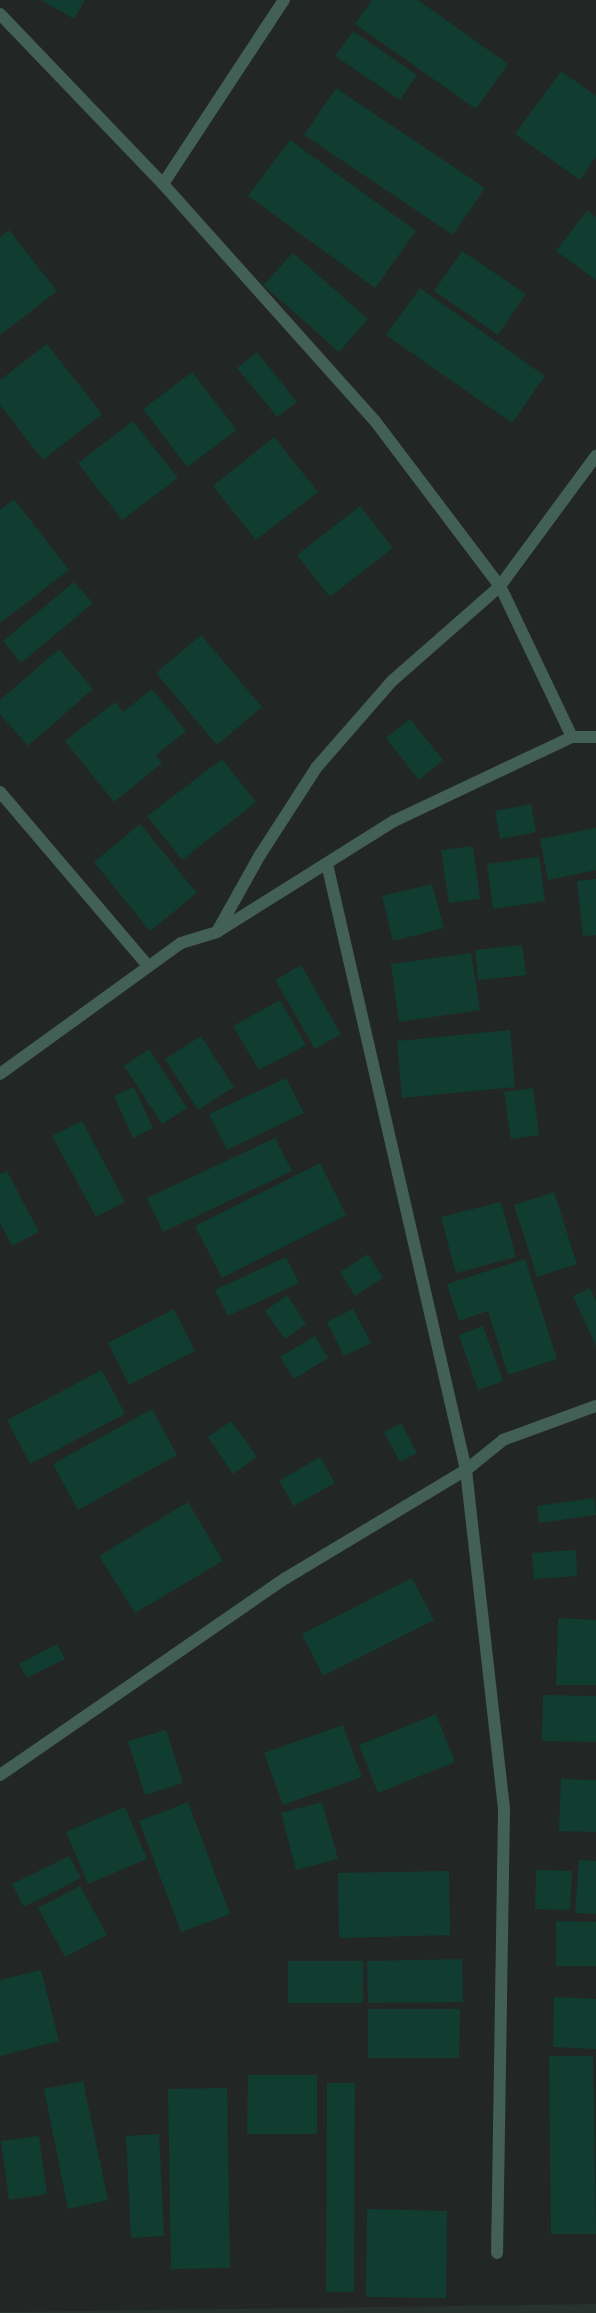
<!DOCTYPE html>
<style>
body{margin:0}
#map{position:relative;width:596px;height:2313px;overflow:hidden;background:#222624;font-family:Cabin,sans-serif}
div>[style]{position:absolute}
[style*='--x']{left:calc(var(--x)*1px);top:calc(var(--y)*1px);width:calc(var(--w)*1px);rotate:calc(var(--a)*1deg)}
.built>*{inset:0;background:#27312d}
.building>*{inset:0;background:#113d30}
.minor>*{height:12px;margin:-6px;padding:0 6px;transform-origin:6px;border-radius:6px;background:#426055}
span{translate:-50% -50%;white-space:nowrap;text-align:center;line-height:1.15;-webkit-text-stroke:4px #191c1b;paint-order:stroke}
</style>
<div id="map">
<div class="built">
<i style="clip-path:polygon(596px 2304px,596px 2313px,0 2313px,0 2312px)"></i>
</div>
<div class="building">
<i style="clip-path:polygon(41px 0,85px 0,74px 19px)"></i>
<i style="clip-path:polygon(372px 0,418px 0,508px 64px,476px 109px,355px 24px)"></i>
<i style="clip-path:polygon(353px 31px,417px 75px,400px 100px,335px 56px)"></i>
<i style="clip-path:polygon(561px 71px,596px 96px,596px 157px,580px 180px,515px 134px)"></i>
<i style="clip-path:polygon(336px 88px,485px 188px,453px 235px,304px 135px)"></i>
<i style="clip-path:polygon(290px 140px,416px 231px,375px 288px,248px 196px)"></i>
<i style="clip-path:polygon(587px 210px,596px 217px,596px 280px,556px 251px)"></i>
<i style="clip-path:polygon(9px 230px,57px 291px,0 335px,0 237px)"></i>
<i style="clip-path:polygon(462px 251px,526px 294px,498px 335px,434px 291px)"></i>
<i style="clip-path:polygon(293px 253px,368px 319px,339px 352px,263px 285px)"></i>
<i style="clip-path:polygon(420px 288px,545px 376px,512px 423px,386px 335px)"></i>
<i style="clip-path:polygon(47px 344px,102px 414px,43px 460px,0 405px,0 380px)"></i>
<i style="clip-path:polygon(257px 352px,297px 402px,277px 417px,237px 368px)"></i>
<i style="clip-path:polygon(192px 372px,237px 430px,187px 467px,143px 409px)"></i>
<i style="clip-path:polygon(133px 421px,178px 478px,122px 520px,78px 463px)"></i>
<i style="clip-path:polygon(274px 437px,318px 492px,256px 540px,213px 486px)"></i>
<i style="clip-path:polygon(14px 499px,69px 570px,0 623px,0 510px)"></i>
<i style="clip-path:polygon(360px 506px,393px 548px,330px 597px,297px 555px)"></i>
<i style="clip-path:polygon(74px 582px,93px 603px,21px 663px,3px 641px)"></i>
<i style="clip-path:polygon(201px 635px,262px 707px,217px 745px,156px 673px)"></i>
<i style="clip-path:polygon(59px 649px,93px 689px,28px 746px,0 714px,0 700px)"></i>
<i style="clip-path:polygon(152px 689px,186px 731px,156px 755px,162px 763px,114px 802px,65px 741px,115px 702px,123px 712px)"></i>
<i style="clip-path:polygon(410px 719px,443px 760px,419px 780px,386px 738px)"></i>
<i style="clip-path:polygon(222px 759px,256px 802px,182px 860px,147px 816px)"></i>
<i style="clip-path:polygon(531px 804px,536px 832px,500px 839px,495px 811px)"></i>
<i style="clip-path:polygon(140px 824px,197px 893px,150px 931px,94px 862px)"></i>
<i style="clip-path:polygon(596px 828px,596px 870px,548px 880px,540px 839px)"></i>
<i style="clip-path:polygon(473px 846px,480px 899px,449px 903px,441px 850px)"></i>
<i style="clip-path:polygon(539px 857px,545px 901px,493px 909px,487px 864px)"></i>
<i style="clip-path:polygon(596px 879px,596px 935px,583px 936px,577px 881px)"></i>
<i style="clip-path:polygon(432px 884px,444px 928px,393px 941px,382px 896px)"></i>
<i style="clip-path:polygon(522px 945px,526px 975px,478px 980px,475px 950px)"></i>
<i style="clip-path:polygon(471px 953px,480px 1010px,399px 1022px,391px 964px)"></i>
<i style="clip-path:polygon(301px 965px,341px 1034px,315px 1049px,275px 980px)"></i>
<i style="clip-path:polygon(280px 1000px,306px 1045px,259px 1070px,233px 1026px)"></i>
<i style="clip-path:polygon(510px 1030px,515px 1087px,402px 1098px,397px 1041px)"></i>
<i style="clip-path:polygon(201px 1036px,234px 1087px,198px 1110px,165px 1059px)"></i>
<i style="clip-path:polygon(149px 1049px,187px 1108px,162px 1124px,124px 1066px)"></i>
<i style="clip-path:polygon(286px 1078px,304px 1113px,227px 1150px,209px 1114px)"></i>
<i style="clip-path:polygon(134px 1087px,153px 1128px,133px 1138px,114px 1096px)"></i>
<i style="clip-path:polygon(533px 1088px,539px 1135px,511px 1139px,504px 1092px)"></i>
<i style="clip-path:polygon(82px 1121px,125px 1202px,96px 1217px,52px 1136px)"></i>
<i style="clip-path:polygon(275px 1138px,292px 1171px,163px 1232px,147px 1198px)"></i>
<i style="clip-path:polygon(320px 1163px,346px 1215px,222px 1278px,195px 1226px)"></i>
<i style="clip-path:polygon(7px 1171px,39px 1232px,12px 1246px,0 1223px,0 1174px)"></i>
<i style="clip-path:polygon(554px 1192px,577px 1264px,537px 1277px,514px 1205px)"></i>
<i style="clip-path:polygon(501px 1202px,516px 1257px,456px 1273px,441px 1217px)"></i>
<i style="clip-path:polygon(368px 1254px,383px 1278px,355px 1296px,340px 1272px)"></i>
<i style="clip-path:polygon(286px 1257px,299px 1283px,228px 1316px,215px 1290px)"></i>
<i style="clip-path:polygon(525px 1259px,557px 1359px,508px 1375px,488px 1311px,459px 1321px,447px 1284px)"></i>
<i style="clip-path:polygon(590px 1288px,596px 1301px,596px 1346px,573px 1296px)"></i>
<i style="clip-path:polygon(287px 1295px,306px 1324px,285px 1339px,265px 1311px)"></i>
<i style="clip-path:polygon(174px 1309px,195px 1351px,129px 1385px,108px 1343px)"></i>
<i style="clip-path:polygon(353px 1309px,371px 1343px,344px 1356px,327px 1322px)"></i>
<i style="clip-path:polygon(483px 1326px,503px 1381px,478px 1390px,459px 1335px)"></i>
<i style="clip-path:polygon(315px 1336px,328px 1358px,294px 1379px,280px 1357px)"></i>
<i style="clip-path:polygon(102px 1370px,125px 1414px,30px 1464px,7px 1420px)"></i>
<i style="clip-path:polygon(152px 1409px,177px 1455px,78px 1510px,53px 1464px)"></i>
<i style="clip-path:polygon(231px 1421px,257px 1457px,233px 1474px,208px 1437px)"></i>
<i style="clip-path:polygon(401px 1423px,417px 1453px,400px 1462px,384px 1432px)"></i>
<i style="clip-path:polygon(320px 1457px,335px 1483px,294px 1506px,279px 1481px)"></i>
<i style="clip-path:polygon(594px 1498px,596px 1515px,539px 1523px,537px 1506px)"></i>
<i style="clip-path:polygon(188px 1502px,223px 1561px,135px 1613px,99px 1556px)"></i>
<i style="clip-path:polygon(576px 1550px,577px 1576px,534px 1579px,532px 1553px)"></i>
<i style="clip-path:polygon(412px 1578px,434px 1620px,323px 1676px,302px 1634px)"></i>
<i style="clip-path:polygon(558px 1618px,596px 1620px,596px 1685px,556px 1685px)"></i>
<i style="clip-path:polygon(57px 1644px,65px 1659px,27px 1678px,19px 1664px)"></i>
<i style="clip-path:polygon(543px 1695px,596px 1696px,596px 1742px,542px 1741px)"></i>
<i style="clip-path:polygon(436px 1714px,455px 1762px,378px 1793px,359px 1745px)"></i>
<i style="clip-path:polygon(343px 1725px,362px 1777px,283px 1805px,264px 1753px)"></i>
<i style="clip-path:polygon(166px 1730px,183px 1783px,145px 1795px,128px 1741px)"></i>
<i style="clip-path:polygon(561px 1779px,596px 1780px,596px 1832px,559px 1831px)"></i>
<i style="clip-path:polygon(188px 1802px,230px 1914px,181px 1932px,139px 1821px)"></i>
<i style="clip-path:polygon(322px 1802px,338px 1859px,296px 1870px,281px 1813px)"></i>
<i style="clip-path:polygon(125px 1807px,147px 1859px,88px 1884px,66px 1832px)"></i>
<i style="clip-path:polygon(69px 1856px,81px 1878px,24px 1907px,12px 1884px)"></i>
<i style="clip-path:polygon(579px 1860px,596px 1861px,596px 1914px,575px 1913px)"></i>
<i style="clip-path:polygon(536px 1870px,572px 1871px,570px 1910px,535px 1909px)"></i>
<i style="clip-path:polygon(449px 1871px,450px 1935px,339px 1938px,338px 1873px)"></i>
<i style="clip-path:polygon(80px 1886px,107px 1935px,65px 1957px,38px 1908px)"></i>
<i style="clip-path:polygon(556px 1921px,596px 1922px,596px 1966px,556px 1966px)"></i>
<i style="clip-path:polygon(462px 1959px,463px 2002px,368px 2003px,367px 1961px)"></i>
<i style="clip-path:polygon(288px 1961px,363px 1961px,363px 2003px,288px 2003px)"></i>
<i style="clip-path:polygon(41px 1970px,59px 2041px,0 2056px,0 1980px)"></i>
<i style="clip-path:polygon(554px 1997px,596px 1999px,596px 2049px,553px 2047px)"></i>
<i style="clip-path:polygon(368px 2009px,460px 2009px,459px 2058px,368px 2058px)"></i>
<i style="clip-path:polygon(549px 2056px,593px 2056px,596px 2234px,551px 2234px)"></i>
<i style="clip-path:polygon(248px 2075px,317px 2075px,317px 2134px,247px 2134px)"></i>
<i style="clip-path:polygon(83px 2081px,108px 2200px,68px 2209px,44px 2089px)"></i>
<i style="clip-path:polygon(327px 2083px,355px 2083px,354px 2292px,326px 2292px)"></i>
<i style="clip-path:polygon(227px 2088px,230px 2268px,171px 2269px,168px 2089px)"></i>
<i style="clip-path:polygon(159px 2134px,164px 2236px,131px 2238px,126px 2136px)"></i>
<i style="clip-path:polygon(39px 2136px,47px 2194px,9px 2200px,1px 2141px)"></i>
<i style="clip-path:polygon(367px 2209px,447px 2211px,446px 2298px,366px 2297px)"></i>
</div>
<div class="minor">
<i style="--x:0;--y:14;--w:236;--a:46.2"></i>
<i style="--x:163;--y:184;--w:318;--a:48.2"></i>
<i style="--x:375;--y:421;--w:207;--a:52.9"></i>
<i style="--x:500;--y:586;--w:167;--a:64.5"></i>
<i style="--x:163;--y:184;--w:220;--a:-56.7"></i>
<i style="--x:0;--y:792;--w:227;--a:49.6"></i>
<i style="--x:327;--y:864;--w:622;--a:77.08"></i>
<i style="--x:466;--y:1470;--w:342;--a:83.6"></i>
<i style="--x:504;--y:1810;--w:443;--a:90.9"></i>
<i style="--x:218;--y:930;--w:86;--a:-60.8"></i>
<i style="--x:260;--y:855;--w:103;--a:-57.2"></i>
<i style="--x:316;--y:768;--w:116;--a:-48.9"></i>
<i style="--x:392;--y:681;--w:144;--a:-41.3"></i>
<i style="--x:500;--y:586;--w:162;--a:-53.6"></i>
<i style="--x:0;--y:1074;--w:223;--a:-35.9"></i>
<i style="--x:181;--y:943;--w:38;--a:-17"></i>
<i style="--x:217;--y:932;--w:209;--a:-32.1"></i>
<i style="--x:394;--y:821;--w:197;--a:-25.3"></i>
<i style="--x:572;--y:737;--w:24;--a:0"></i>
<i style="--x:0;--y:1775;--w:347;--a:-34.6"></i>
<i style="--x:286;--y:1578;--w:210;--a:-31"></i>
<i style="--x:466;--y:1470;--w:48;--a:-39"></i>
<i style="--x:503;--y:1440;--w:99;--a:-20.1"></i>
</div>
</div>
